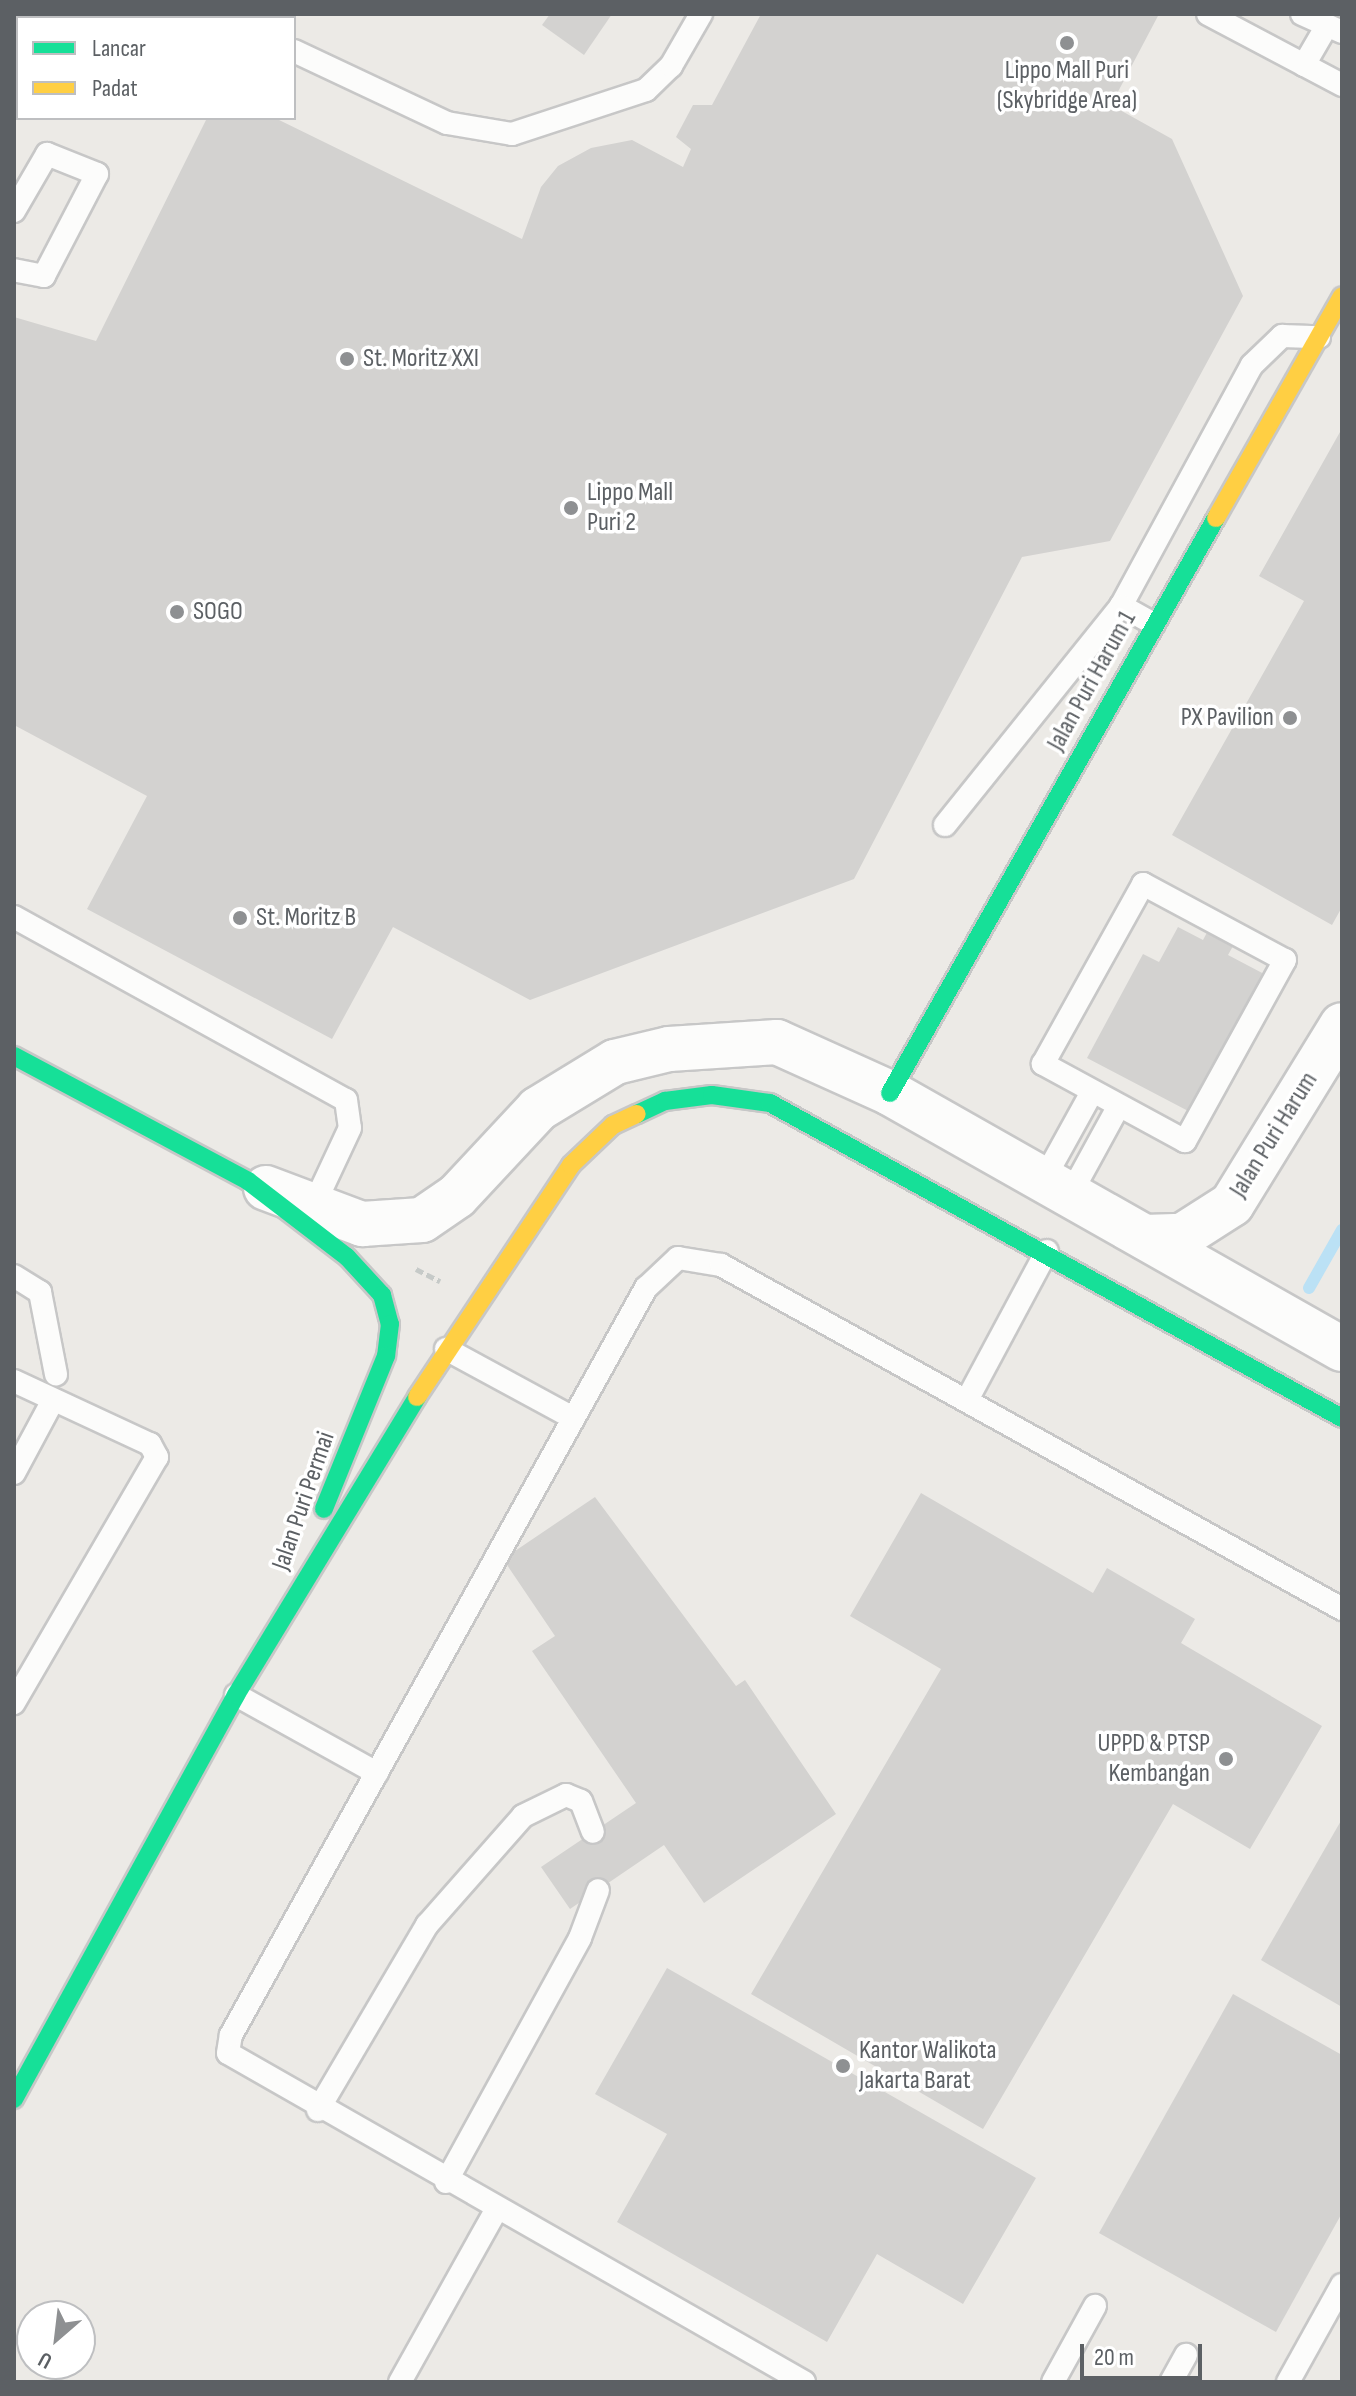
<!DOCTYPE html>
<style>
body{margin:0}
#map{position:relative;width:1356px;height:2396px;overflow:hidden;background:#eceae6;font-family:"Sofia Sans Condensed",sans-serif}
div>[style]{position:absolute}
[style*='--x']{left:calc(var(--x)*1px);top:calc(var(--y)*1px);width:calc(var(--w)*1px);rotate:calc(var(--a)*1deg)}
.stream>*{height:12px;margin:-6px;padding:0 6px;transform-origin:6px;border-radius:6px;background:#bbe1f5}
.building>*{inset:0;background:#d3d2d0}
.path>*{height:5px;margin-top:-2.5px;transform-origin:0;background:repeating-linear-gradient(90deg,#c6cac8 0 8px,transparent 0 12px)}
.roads{filter:drop-shadow(2px 0 #c7c7c7) drop-shadow(-2px 0 #c7c7c7) drop-shadow(0 2px #c7c7c7) drop-shadow(0 -2px #c7c7c7)}
.lane>*{height:22px;margin:-11px;padding:0 11px;transform-origin:11px;border-radius:11px;background:#fcfcfb}
.street>*{height:44px;margin:-22px;padding:0 22px;transform-origin:22px;border-radius:22px;background:#fcfcfb}
.fast>*{height:18px;margin:-9px;padding:0 9px;transform-origin:9px;border-radius:9px;background:#16e098}
.slow>*{height:18px;margin:-9px;padding:0 9px;transform-origin:9px;border-radius:9px;background:#ffcf43}
.dots>*{width:22px;height:22px;translate:-50% -50%;box-sizing:border-box;border:4px solid #fff;border-radius:50%}
span{translate:-50% -50%;white-space:nowrap;text-align:center;line-height:1.15;-webkit-text-stroke:7px #fff;paint-order:stroke}
.poi-label{font-size:26px;color:#5c6064}
.left{translate:0 -50%;text-align:left}
.right{translate:-100% -50%;text-align:right}
.street-label{font-size:26px;color:#5c6064}
.frame{position:absolute;inset:0;border:16px solid #5c6064;pointer-events:none}
.legend{position:absolute;left:16px;top:16px;width:280px;height:104px;box-sizing:border-box;background:#fff;border:2px solid #bebfc1;margin:0;padding:10px 14px;list-style:none;font-size:24px;color:#5c6064}
.legend li{display:flex;align-items:center;gap:16px;height:40px}
.legend b{width:40px;border:2px solid #bebfc1}
.north{position:absolute;left:16px;top:2300px;width:80px;height:80px;box-sizing:border-box;background:#fff;border:2px solid #bebfc1;border-radius:50%;rotate:208deg;font-size:22px;font-weight:700;line-height:32px;text-align:center;color:#5c6064}
.north::after{content:'';display:block;margin:auto;width:28px;height:36px;background:#8e9092;clip-path:polygon(50% 0,100% 100%,50% 72%,0 100%)}
.scale{position:absolute;left:1080px;top:2344px;width:122px;height:36px;box-sizing:border-box;border:4px solid #5c6064;border-top:0;padding-left:10px;font-size:24px;line-height:28px;white-space:nowrap;color:#5c6064;-webkit-text-stroke:6px #fff;paint-order:stroke}
</style>
<div id="map">
<div class="stream">
<i style="--x:1309;--y:1288;--w:67;--a:-60.4"></i>
</div>
<div class="building">
<i style="clip-path:polygon(22px 14px,71px 14px,20px 18px)"></i>
<i style="clip-path:polygon(74px 14px,112px 14px,119px 18px,72px 18px)"></i>
<i style="clip-path:polygon(550px 14px,612px 14px,584px 55px,542px 25px)"></i>
<i style="clip-path:polygon(761px 14px,1159px 14px,1111px 105px,1172px 139px,1243px 296px,1110px 541px,1022px 557px,854px 879px,530px 1000px,393px 927px,332px 1039px,87px 909px,147px 796px,14px 725px,14px 317px,96px 341px,207px 118px,275px 118px,522px 239px,541px 187px,558px 166px,591px 148px,632px 140px,683px 167px,691px 149px,676px 137px,693px 105px,712px 105px)"></i>
<i style="clip-path:polygon(14px 53px,18px 55px,18px 94px,14px 92px)"></i>
<i style="clip-path:polygon(1340px 432px,1342px 907px,1332px 925px,1172px 835px,1304px 601px,1259px 576px)"></i>
<i style="clip-path:polygon(1211px 925px,1237px 939px,1228px 955px,1266px 975px,1192px 1113px,1087px 1058px,1143px 954px,1159px 962px,1178px 927px,1203px 940px)"></i>
<i style="clip-path:polygon(921px 1493px,1093px 1593px,1107px 1568px,1195px 1619px,1181px 1643px,1322px 1726px,1250px 1849px,1173px 1804px,983px 2129px,751px 1994px,941px 1669px,850px 1616px)"></i>
<i style="clip-path:polygon(595px 1497px,736px 1686px,745px 1680px,836px 1814px,704px 1903px,664px 1845px,570px 1909px,541px 1867px,636px 1803px,532px 1651px,555px 1636px,503px 1559px)"></i>
<i style="clip-path:polygon(1342px 1819px,1342px 2007px,1261px 1960px)"></i>
<i style="clip-path:polygon(667px 1968px,1036px 2178px,963px 2304px,877px 2254px,827px 2342px,617px 2222px,667px 2134px,595px 2094px)"></i>
<i style="clip-path:polygon(1233px 1994px,1342px 2055px,1342px 2213px,1276px 2332px,1099px 2233px)"></i>
</div>
<div class="path">
<i style="--x:416;--y:1269;--w:27;--a:27"></i>
</div>
<div class="roads">
<div class="lane">
<i style="--x:1208;--y:14;--w:152;--a:27.9"></i>
<i style="--x:1302;--y:14;--w:44;--a:24.2"></i>
<i style="--x:294;--y:51;--w:169;--a:25.2"></i>
<i style="--x:447;--y:123;--w:66;--a:9.6"></i>
<i style="--x:512;--y:134;--w:141;--a:-18.2"></i>
<i style="--x:646;--y:90;--w:35;--a:-44"></i>
<i style="--x:671;--y:66;--w:60;--a:-60"></i>
<i style="--x:1304;--y:65;--w:44;--a:-59.9"></i>
<i style="--x:14;--y:211;--w:66;--a:-59.9"></i>
<i style="--x:47;--y:154;--w:54;--a:21.8"></i>
<i style="--x:97;--y:174;--w:115;--a:117.5"></i>
<i style="--x:44;--y:276;--w:31;--a:-169"></i>
<i style="--x:1154;--y:624;--w:38;--a:-151"></i>
<i style="--x:1121;--y:606;--w:274;--a:-61.5"></i>
<i style="--x:1252;--y:365;--w:42;--a:-44"></i>
<i style="--x:1282;--y:336;--w:37;--a:2"></i>
<i style="--x:945;--y:825;--w:281;--a:-51.2"></i>
<i style="--x:1143;--y:884;--w:161;--a:28.2"></i>
<i style="--x:1285;--y:960;--w:207;--a:118.9"></i>
<i style="--x:1185;--y:1141;--w:162;--a:-151.5"></i>
<i style="--x:1043;--y:1064;--w:206;--a:-60.9"></i>
<i style="--x:14;--y:917;--w:379;--a:28.9"></i>
<i style="--x:346;--y:1100;--w:28;--a:82"></i>
<i style="--x:350;--y:1128;--w:87;--a:115.1"></i>
<i style="--x:1044;--y:1179;--w:97;--a:-61.1"></i>
<i style="--x:1070;--y:1195;--w:98;--a:-61.3"></i>
<i style="--x:14;--y:1276;--w:31;--a:32"></i>
<i style="--x:40;--y:1292;--w:84;--a:79"></i>
<i style="--x:446;--y:1349;--w:145;--a:28.5"></i>
<i style="--x:14;--y:1381;--w:150;--a:24.9"></i>
<i style="--x:150;--y:1444;--w:15;--a:62"></i>
<i style="--x:157;--y:1457;--w:285;--a:120.2"></i>
<i style="--x:967;--y:1400;--w:169;--a:-61.8"></i>
<i style="--x:14;--y:1473;--w:78;--a:-61.8"></i>
<i style="--x:236;--y:1695;--w:161;--a:29"></i>
<i style="--x:318;--y:2110;--w:215;--a:-59.5"></i>
<i style="--x:427;--y:1925;--w:145;--a:-48.6"></i>
<i style="--x:523;--y:1816;--w:48;--a:-26"></i>
<i style="--x:566;--y:1795;--w:16;--a:22"></i>
<i style="--x:581;--y:1801;--w:33;--a:69"></i>
<i style="--x:446;--y:2182;--w:278;--a:-61.2"></i>
<i style="--x:580;--y:1938;--w:51;--a:-69.4"></i>
<i style="--x:400;--y:2382;--w:197;--a:-60.8"></i>
<i style="--x:804;--y:2382;--w:663;--a:-150.27"></i>
<i style="--x:228;--y:2053;--w:18;--a:-81"></i>
<i style="--x:231;--y:2035;--w:855;--a:-60.95"></i>
<i style="--x:646;--y:1288;--w:44;--a:-43.2"></i>
<i style="--x:678;--y:1258;--w:44;--a:9.2"></i>
<i style="--x:721;--y:1265;--w:710;--a:28.98"></i>
<i style="--x:1053;--y:2382;--w:87;--a:-61.1"></i>
<i style="--x:1171;--y:2382;--w:31;--a:-61"></i>
<i style="--x:1288;--y:2382;--w:111;--a:-60.9"></i>
</div>
<div class="street">
<i style="--x:266;--y:1188;--w:103;--a:20.6"></i>
<i style="--x:362;--y:1224;--w:60;--a:-3.8"></i>
<i style="--x:422;--y:1220;--w:42;--a:-34.4"></i>
<i style="--x:457;--y:1196;--w:119;--a:-47"></i>
<i style="--x:538;--y:1109;--w:90;--a:-31.4"></i>
<i style="--x:615;--y:1062;--w:56;--a:-13.5"></i>
<i style="--x:669;--y:1049;--w:108;--a:-3.7"></i>
<i style="--x:777;--y:1042;--w:124;--a:24.3"></i>
<i style="--x:890;--y:1093;--w:519;--a:29.53"></i>
<i style="--x:1145;--y:1237;--w:37;--a:-2"></i>
<i style="--x:1182;--y:1236;--w:59;--a:-32.6"></i>
<i style="--x:1232;--y:1204;--w:210;--a:-58.4"></i>
</div>
<div class="fast">
<i style="--x:14;--y:1056;--w:265;--a:28.1"></i>
<i style="--x:248;--y:1181;--w:125;--a:37.5"></i>
<i style="--x:347;--y:1257;--w:52;--a:47.4"></i>
<i style="--x:382;--y:1295;--w:30;--a:75"></i>
<i style="--x:390;--y:1324;--w:32;--a:97"></i>
<i style="--x:386;--y:1356;--w:165;--a:112.1"></i>
<i style="--x:890;--y:1093;--w:661;--a:-60.45"></i>
<i style="--x:637;--y:1114;--w:31;--a:-25"></i>
<i style="--x:665;--y:1101;--w:47;--a:-7.3"></i>
<i style="--x:712;--y:1095;--w:59;--a:7.9"></i>
<i style="--x:770;--y:1103;--w:653;--a:28.84"></i>
<i style="--x:14;--y:2099;--w:461;--a:-61.2"></i>
<i style="--x:236;--y:1695;--w:349;--a:-58.7"></i>
</div>
<div class="slow">
<i style="--x:1216;--y:518;--w:255;--a:-60.4"></i>
<i style="--x:417;--y:1397;--w:278;--a:-56.4"></i>
<i style="--x:571;--y:1165;--w:58;--a:-43.6"></i>
<i style="--x:613;--y:1125;--w:26;--a:-25"></i>
</div>
</div>
<div class="dots">
<i style="left:1067px;top:43px;background:#8e9092"></i>
<i style="left:347px;top:359px;background:#8e9092"></i>
<i style="left:571px;top:508px;background:#8e9092"></i>
<i style="left:177px;top:612px;background:#8e9092"></i>
<i style="left:1290px;top:718px;background:#8e9092"></i>
<i style="left:240px;top:918px;background:#8e9092"></i>
<i style="left:1226px;top:1759px;background:#8e9092"></i>
<i style="left:843px;top:2066px;background:#8e9092"></i>
</div>
<div class="poi-label">
<span style="left:1067px;top:86px">Lippo Mall Puri<br>(Skybridge Area)</span>
<span class="left" style="left:363px;top:359px">St. Moritz XXI</span>
<span class="left" style="left:587px;top:508px">Lippo Mall<br>Puri 2</span>
<span class="left" style="left:193px;top:612px">SOGO</span>
<span class="right" style="left:1274px;top:718px">PX Pavilion</span>
<span class="left" style="left:256px;top:918px">St. Moritz B</span>
<span class="right" style="left:1210px;top:1759px">UPPD &amp; PTSP<br>Kembangan</span>
<span class="left" style="left:859px;top:2066px">Kantor Walikota<br>Jakarta Barat</span>
</div>
<div class="street-label">
<span style="left:1092px;top:681px;rotate:-61deg">Jalan Puri Harum 1</span>
<span style="left:1274px;top:1135px;rotate:-58deg">Jalan Puri Harum</span>
<span style="left:304px;top:1501px;rotate:-71deg">Jalan Puri Permai</span>
</div>
<div class="frame"></div>
<ul class="legend">
<li><b style="height:10px;background:#16e098"></b>Lancar</li>
<li><b style="height:10px;background:#ffcf43"></b>Padat</li>
</ul>
<div class="north">U</div>
<div class="scale">20 m</div>
</div>
